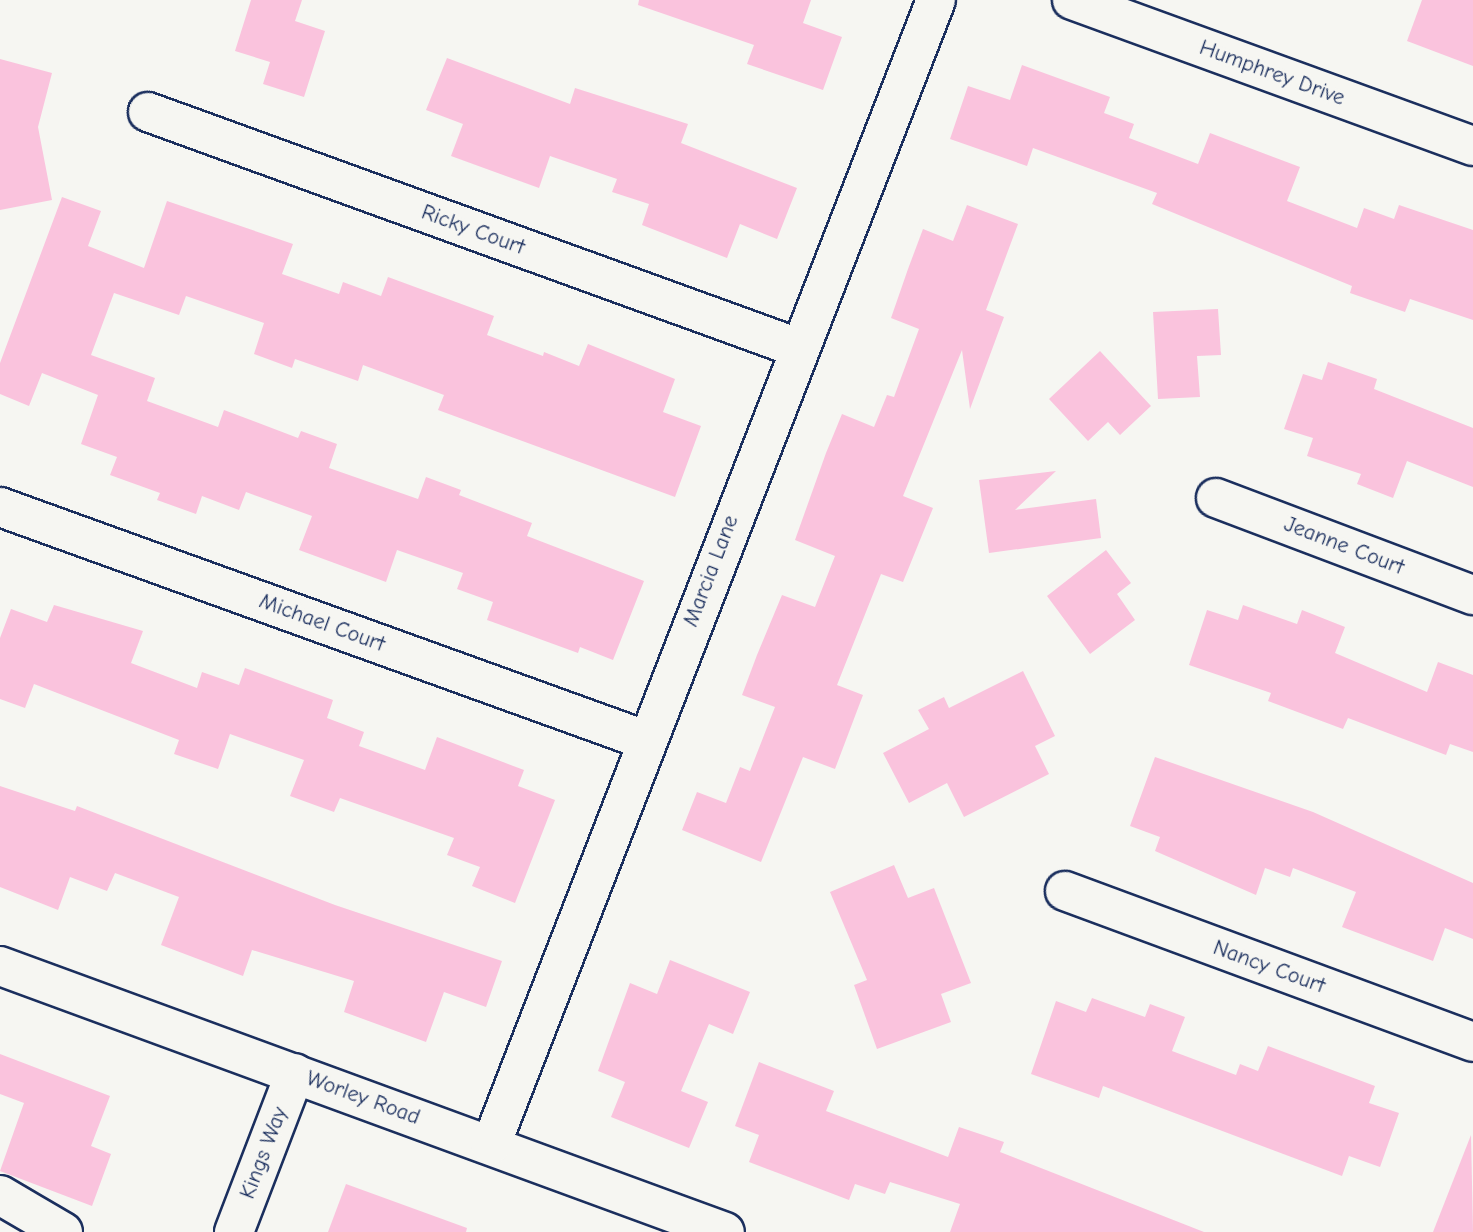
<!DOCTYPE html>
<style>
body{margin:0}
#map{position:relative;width:1473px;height:1232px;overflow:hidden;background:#f6f6f2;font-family:"Comic Neue",sans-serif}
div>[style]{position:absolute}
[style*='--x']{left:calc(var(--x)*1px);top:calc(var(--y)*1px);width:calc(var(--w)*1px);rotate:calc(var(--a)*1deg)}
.building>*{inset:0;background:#fac3dd}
.roads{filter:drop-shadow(2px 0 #1b2f5e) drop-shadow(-2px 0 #1b2f5e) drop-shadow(0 2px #1b2f5e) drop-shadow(0 -2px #1b2f5e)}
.minor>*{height:38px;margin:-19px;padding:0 19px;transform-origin:19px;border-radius:19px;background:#f6f6f2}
span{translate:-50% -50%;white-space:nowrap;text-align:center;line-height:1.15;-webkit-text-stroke:6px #f6f6f2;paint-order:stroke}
.street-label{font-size:22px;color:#1b2f5e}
</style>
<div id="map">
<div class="building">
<i style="clip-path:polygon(251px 0,302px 0,295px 21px,325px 31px,304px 97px,263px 84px,270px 62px,235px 51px)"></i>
<i style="clip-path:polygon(639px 0,811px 0,803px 23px,842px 37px,823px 90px,747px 64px,754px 45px,638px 5px)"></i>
<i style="clip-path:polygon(1422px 0,1473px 0,1473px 66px,1407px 41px)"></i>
<i style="clip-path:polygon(447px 58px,570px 104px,575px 88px,688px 124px,681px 143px,797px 188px,777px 239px,740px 224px,727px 258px,642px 225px,649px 204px,612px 192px,617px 179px,550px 156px,539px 188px,451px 156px,463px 124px,426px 110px)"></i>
<i style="clip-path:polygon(0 59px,52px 73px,38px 127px,52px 200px,0 210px)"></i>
<i style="clip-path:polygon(1022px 65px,1110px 97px,1104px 113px,1134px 124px,1129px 138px,1198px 164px,1210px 133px,1300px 167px,1287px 201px,1357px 228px,1364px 208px,1394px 219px,1399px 205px,1473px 230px,1473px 320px,1410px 299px,1405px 312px,1350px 293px,1352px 286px,1152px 204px,1157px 193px,1033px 148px,1027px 166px,950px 139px,968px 86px,1010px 100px)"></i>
<i style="clip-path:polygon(62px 197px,101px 211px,88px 246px,144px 268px,167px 201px,293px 244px,282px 274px,339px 294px,343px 282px,381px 296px,388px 277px,494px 316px,487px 335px,543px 356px,544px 352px,579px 366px,588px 344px,675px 379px,663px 412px,701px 426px,675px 497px,438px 410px,444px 395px,363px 365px,358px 381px,295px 359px,292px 368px,254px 354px,264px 323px,186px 296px,179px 315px,114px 293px,91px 355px,155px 378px,147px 401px,218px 427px,224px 410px,298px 438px,301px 431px,337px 444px,329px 468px,418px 499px,426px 477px,461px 490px,459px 495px,532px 523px,527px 536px,644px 581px,613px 660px,580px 647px,578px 653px,487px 620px,493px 602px,457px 589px,463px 573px,397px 550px,386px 582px,299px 550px,312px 516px,246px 492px,239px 510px,202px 496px,196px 514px,157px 500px,160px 493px,110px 475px,117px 457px,81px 444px,98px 395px,42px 373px,29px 406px,0 394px,0 363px)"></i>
<i style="clip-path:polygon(967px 205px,1018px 224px,986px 310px,1004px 317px,970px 409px,962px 350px,903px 496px,933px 508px,903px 582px,881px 574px,837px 685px,863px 695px,835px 769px,803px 757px,761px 862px,682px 830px,697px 792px,726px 803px,740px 767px,750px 771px,775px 707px,742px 695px,757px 655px,782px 595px,815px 607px,835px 556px,795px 540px,826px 453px,842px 414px,874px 427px,887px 395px,894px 397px,919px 329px,891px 318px,908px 269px,923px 229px,953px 241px)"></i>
<i style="clip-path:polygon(1218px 309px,1221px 355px,1197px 356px,1200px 397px,1158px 399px,1153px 312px)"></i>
<i style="clip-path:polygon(1100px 351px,1151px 406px,1120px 435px,1108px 422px,1088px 441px,1049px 399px)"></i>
<i style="clip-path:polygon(1328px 362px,1377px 379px,1374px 389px,1473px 428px,1473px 487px,1407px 461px,1393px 498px,1357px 484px,1361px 474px,1307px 456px,1313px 438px,1284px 429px,1303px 374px,1322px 380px)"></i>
<i style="clip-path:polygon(1056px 471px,1015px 510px,1096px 499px,1101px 538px,989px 553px,979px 480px)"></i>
<i style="clip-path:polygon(1106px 550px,1131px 583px,1117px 594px,1135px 620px,1090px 654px,1047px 596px)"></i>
<i style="clip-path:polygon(54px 605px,143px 631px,131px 663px,197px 688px,202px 672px,239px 685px,245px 668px,333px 700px,327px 718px,364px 732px,359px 746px,425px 770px,437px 737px,524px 770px,518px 786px,555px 800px,515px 903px,472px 886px,480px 867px,447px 855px,454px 838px,340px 798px,334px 812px,290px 796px,304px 760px,230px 734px,218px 769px,174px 754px,179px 740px,34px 684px,25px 708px,0 699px,0 638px,11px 609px,47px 622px)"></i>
<i style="clip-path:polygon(1243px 605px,1297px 624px,1302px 610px,1345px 627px,1335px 653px,1427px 692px,1438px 662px,1473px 675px,1473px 752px,1450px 744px,1446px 755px,1348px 718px,1343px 729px,1268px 701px,1271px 693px,1189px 665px,1207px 610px,1238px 620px)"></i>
<i style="clip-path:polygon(1023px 671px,1055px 736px,1035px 746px,1049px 774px,964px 817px,947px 783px,909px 803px,883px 753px,929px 729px,918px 710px,944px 697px,949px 708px)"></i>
<i style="clip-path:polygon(1155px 757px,1313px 812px,1473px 883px,1473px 939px,1445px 928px,1433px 961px,1342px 927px,1356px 892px,1293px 868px,1290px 877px,1265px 868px,1256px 895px,1155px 851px,1160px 837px,1130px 826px)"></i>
<i style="clip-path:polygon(0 786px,75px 811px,77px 806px,335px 905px,502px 961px,486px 1007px,444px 992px,426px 1042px,344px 1012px,354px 981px,252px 950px,243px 976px,161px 945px,179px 897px,115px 873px,107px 891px,70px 877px,58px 910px,0 887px)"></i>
<i style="clip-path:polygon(894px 865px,908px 898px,934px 888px,971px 983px,941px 994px,951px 1022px,877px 1049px,854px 985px,867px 980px,830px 892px)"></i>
<i style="clip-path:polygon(670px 960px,750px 992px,733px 1034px,709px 1024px,681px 1091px,708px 1102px,689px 1148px,611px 1117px,625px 1082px,598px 1071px,630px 983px,657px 994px)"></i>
<i style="clip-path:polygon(1092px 998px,1145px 1017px,1150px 1004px,1185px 1017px,1172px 1051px,1236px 1075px,1240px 1064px,1258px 1071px,1268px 1046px,1375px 1086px,1369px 1103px,1399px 1113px,1380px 1167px,1349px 1156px,1342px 1176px,1103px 1086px,1099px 1098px,1031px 1074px,1056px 1001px,1086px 1012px)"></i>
<i style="clip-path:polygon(0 1054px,110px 1096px,91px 1146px,111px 1154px,92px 1206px,0 1171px,24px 1103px,0 1094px)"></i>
<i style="clip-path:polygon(759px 1062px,834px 1091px,826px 1111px,948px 1157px,959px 1127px,1004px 1142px,1000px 1152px,1204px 1232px,950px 1232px,960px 1204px,890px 1182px,885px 1194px,855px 1184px,849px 1200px,786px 1176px,749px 1162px,759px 1135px,735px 1126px)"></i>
<i style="clip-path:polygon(1471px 1135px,1473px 1232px,1433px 1232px)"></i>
<i style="clip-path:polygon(346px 1184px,467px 1228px,466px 1232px,328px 1232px)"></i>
</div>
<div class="roads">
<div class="minor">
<i style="--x:1072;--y:0;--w:427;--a:20"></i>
<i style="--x:148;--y:112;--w:692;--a:19.95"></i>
<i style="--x:1216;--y:498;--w:275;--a:20.7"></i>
<i style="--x:0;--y:507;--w:686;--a:19.86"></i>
<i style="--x:1065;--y:891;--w:435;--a:20.3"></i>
<i style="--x:0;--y:966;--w:772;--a:20.15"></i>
<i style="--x:491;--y:1145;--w:1228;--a:-68.76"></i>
<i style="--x:0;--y:1195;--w:73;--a:30.4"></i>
<i style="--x:234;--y:1232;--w:170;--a:-69"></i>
</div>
</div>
<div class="street-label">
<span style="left:1272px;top:73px;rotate:20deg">Humphrey Drive</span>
<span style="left:473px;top:230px;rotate:20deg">Ricky Court</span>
<span style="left:1344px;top:546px;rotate:21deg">Jeanne Court</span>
<span style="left:711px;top:571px;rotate:-69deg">Marcia Lane</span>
<span style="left:322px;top:623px;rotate:20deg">Michael Court</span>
<span style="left:1269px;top:967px;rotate:20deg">Nancy Court</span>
<span style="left:363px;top:1098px;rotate:20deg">Worley Road</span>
<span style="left:264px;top:1153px;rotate:-69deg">Kings Way</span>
</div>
</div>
